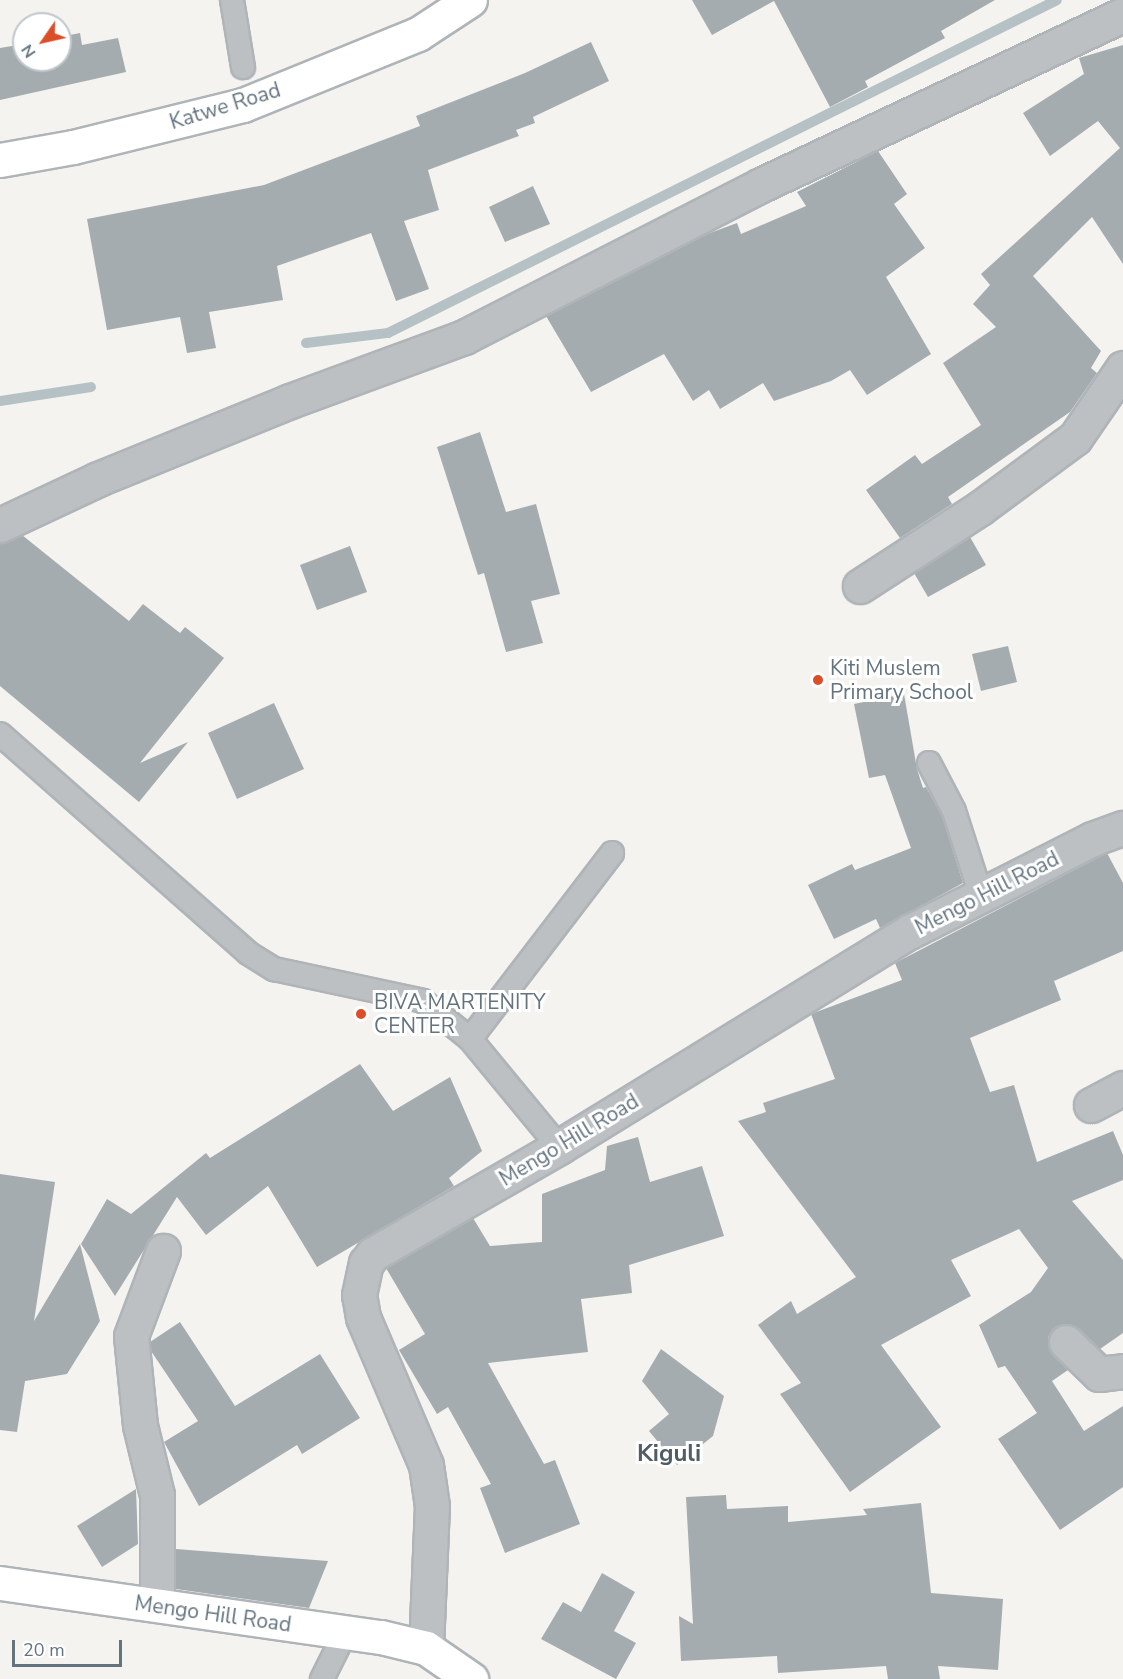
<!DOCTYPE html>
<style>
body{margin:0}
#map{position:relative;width:1123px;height:1679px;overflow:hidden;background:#f4f3ef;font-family:"Nunito Sans",sans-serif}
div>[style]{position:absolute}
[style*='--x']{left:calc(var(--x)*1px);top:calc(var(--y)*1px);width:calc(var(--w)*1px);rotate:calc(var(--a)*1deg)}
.stream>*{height:10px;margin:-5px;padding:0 5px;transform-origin:5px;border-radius:5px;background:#b5c1c5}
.building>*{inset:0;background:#a4acb0}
.roads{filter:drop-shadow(2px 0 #afb4b8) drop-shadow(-2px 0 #afb4b8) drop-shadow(0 2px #afb4b8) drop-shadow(0 -2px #afb4b8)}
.lane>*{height:22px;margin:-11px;padding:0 11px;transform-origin:11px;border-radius:11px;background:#bcc0c3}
.street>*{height:33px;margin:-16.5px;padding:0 16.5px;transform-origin:16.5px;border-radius:16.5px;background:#bcc0c3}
.secondary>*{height:33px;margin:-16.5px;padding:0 16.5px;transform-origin:16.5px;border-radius:16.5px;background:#fff}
.highway>*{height:33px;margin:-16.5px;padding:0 16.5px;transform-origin:16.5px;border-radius:16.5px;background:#fff}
.dots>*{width:16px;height:16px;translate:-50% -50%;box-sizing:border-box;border:3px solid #fff;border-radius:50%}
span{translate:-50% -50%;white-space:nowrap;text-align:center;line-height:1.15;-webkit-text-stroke:6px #fff;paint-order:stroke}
.street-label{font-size:21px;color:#64747f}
.poi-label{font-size:21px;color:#64747f}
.left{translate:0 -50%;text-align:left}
.quarter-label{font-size:24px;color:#515d65;font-weight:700}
.north{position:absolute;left:12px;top:12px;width:60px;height:60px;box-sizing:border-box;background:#fff;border:2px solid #c1c7cc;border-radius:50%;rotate:236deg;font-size:16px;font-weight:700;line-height:24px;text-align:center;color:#64747f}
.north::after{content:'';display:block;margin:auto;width:21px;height:27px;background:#db4e28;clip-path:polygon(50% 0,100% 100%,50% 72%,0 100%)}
.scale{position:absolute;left:12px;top:1640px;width:110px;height:27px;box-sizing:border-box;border:3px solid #64747f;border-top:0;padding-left:8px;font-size:18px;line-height:21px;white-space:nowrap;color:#64747f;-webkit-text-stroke:4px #fff;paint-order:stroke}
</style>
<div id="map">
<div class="stream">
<i style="--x:306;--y:343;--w:83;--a:-7"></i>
<i style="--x:388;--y:333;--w:747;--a:-26.46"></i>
<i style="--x:0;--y:401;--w:92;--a:-8.7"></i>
</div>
<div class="building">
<i style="clip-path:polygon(692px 0,995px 0,941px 31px,945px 38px,865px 81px,868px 87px,830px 107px,774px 1px,712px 35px)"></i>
<i style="clip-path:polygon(80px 33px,82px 45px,118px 38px,126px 72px,0 100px,0 48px,24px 44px,24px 60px,60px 60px,60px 37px)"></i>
<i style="clip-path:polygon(591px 42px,609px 81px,533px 117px,535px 123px,516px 130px,519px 136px,428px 170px,439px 210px,404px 221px,429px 289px,396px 301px,371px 233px,277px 266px,283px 300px,209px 312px,216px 348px,187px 353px,180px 317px,107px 330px,87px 219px,264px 185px,420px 126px,416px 116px,525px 73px)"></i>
<i style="clip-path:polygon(1123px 45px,1123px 264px,1092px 217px,1033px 276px,1101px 351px,1091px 368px,1097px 373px,1070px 412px,948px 497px,952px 504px,900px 538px,866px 490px,915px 455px,922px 464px,981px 425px,943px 363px,996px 327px,973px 304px,990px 285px,981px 274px,1120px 148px,1098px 121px,1050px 156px,1023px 113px,1084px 74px,1079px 58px)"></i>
<i style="clip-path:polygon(878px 151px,907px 194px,894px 204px,925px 248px,886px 277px,931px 354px,867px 395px,850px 370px,831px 381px,774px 401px,763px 383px,720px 409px,709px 390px,693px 401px,664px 354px,591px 392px,546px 316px,702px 236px,737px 223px,741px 234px,806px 206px,797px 192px)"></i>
<i style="clip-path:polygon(533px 186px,550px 224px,505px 242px,489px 207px)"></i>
<i style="clip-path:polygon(480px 432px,506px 512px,536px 504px,560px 594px,531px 601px,543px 643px,506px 652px,484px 573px,478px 575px,437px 447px)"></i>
<i style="clip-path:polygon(22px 535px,129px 621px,143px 604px,180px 633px,185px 627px,224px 658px,140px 763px,188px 742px,139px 802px,0 686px,0 544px)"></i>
<i style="clip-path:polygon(970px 537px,986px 565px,928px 597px,914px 573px)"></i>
<i style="clip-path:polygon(350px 546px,367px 592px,317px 610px,300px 565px)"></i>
<i style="clip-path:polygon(1008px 646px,1017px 682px,981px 691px,972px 654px)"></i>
<i style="clip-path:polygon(904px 694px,917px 769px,923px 788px,926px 787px,942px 816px,963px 883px,880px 928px,876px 919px,834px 939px,808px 885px,852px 864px,855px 870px,911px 848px,885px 775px,869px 778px,854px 704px)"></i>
<i style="clip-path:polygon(274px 703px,304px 769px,237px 799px,208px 733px)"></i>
<i style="clip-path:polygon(1107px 853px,1123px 883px,1123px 951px,1054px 981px,1061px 1000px,970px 1038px,990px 1092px,1014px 1085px,1037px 1162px,1113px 1131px,1123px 1155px,1123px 1180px,1072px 1201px,1123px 1260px,1123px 1333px,1100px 1349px,1070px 1324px,1053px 1329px,1048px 1338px,1053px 1355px,1068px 1370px,1052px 1381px,1084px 1431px,1123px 1406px,1123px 1487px,1060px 1530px,998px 1439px,1037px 1413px,1005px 1366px,998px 1368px,979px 1325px,1031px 1292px,1048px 1268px,1019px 1229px,951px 1260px,971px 1296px,881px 1345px,941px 1427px,850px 1492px,780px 1394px,801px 1383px,758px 1325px,791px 1301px,797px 1314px,856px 1277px,738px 1121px,766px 1112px,763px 1103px,835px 1079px,811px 1014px,902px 980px,895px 963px)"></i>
<i style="clip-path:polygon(360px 1064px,393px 1111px,450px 1077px,482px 1151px,449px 1178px,454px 1186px,317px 1267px,268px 1186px,206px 1235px,177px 1197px,115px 1296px,81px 1244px,107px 1199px,131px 1214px,206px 1153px,210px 1158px)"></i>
<i style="clip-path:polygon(638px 1137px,650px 1182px,702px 1166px,724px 1236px,629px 1265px,632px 1293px,581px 1299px,588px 1352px,488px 1363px,544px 1464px,555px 1460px,580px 1524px,505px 1553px,480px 1488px,491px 1484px,448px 1407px,437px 1414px,399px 1350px,425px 1334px,386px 1268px,473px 1218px,490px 1246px,542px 1242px,542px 1194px,605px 1170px,607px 1146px)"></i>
<i style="clip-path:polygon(0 1174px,55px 1182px,34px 1321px,80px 1244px,100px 1321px,67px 1374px,25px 1381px,17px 1432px,0 1430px)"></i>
<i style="clip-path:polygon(180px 1322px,235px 1406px,320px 1354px,360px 1418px,302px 1454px,297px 1445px,199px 1506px,164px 1442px,198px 1421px,151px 1351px,150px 1342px)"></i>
<i style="clip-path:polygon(661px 1349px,724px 1396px,713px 1436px,677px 1465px,649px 1431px,669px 1414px,642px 1381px)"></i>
<i style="clip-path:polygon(136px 1489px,138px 1544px,102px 1567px,77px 1526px)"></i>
<i style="clip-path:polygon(726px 1495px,727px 1509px,788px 1506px,788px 1522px,867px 1515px,863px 1509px,921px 1503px,931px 1593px,1003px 1599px,998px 1670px,938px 1666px,940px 1679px,888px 1679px,886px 1666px,778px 1673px,777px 1656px,681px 1661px,679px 1616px,693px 1624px,686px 1497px)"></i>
<i style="clip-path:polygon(176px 1549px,328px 1561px,309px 1608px,176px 1589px)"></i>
<i style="clip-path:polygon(602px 1573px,635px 1592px,614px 1631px,636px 1643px,616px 1679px,541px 1639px,563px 1602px,581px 1612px)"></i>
</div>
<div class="roads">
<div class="lane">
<i style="--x:232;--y:0;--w:68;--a:80.7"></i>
<i style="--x:0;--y:734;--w:331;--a:41.4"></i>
<i style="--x:248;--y:953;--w:31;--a:32"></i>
<i style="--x:274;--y:969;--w:152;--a:12.1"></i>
<i style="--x:423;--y:1001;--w:60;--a:39"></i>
<i style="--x:470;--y:1039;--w:140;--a:50.5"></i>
<i style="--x:929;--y:763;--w:54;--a:62.5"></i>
<i style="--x:954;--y:811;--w:88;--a:72.2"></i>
<i style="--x:470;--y:1039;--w:234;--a:-52.6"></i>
<i style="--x:322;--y:1679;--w:51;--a:-63.4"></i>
</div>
<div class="street">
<i style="--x:0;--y:525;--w:108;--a:-25.1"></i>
<i style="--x:98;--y:479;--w:207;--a:-22.1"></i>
<i style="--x:290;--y:401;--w:185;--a:-20.2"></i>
<i style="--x:464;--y:337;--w:334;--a:-27.1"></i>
<i style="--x:761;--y:185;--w:400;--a:-25.2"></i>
<i style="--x:860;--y:586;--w:143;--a:-33"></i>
<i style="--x:980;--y:508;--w:118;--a:-36.4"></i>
<i style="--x:1075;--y:438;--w:85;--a:-55.6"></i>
<i style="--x:1091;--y:1105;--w:36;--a:-28"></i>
<i style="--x:1066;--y:1342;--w:46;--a:44.1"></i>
<i style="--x:1099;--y:1374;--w:24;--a:-7"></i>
<i style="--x:157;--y:1605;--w:110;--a:-90"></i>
<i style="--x:157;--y:1495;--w:72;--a:-103.7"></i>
<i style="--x:140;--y:1425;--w:89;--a:-95.8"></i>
<i style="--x:131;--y:1336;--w:91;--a:-69.4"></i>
<i style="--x:426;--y:1648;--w:142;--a:-87.6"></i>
<i style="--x:432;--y:1506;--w:41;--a:-98.3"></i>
<i style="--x:426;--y:1465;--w:161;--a:-113.1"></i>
<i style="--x:363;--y:1317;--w:22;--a:-100"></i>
<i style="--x:359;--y:1295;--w:33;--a:-78"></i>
<i style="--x:366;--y:1263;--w:11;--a:-52"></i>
<i style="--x:373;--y:1254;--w:215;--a:-29.9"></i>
<i style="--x:559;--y:1147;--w:411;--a:-31.6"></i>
<i style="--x:909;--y:932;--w:205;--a:-26.9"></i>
<i style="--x:1092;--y:839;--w:33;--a:-20"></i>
</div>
<div class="secondary">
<i style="--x:0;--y:1583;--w:385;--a:8.1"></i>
<i style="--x:381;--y:1637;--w:46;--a:13.7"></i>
<i style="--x:426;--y:1648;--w:55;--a:34.6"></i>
</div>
<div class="highway">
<i style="--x:0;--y:160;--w:74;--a:-10.1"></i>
<i style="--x:73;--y:147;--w:175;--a:-13.9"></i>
<i style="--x:243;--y:105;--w:189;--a:-22.1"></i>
<i style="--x:418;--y:34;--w:62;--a:-33.2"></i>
</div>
</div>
<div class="dots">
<i style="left:818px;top:680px;background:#db4e28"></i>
<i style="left:361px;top:1014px;background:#db4e28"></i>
</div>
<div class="street-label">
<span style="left:225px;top:106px;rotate:-17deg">Katwe Road</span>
<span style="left:987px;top:893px;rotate:-27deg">Mengo Hill Road</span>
<span style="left:569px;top:1140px;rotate:-31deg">Mengo Hill Road</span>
<span style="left:213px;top:1614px;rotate:8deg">Mengo Hill Road</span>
</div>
<div class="poi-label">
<span class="left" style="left:830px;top:680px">Kiti Muslem<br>Primary School</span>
<span class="left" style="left:374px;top:1014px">BIVA MARTENITY<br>CENTER</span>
</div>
<div class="quarter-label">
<span style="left:669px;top:1454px">Kiguli</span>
</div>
<div class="north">N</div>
<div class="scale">20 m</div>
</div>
